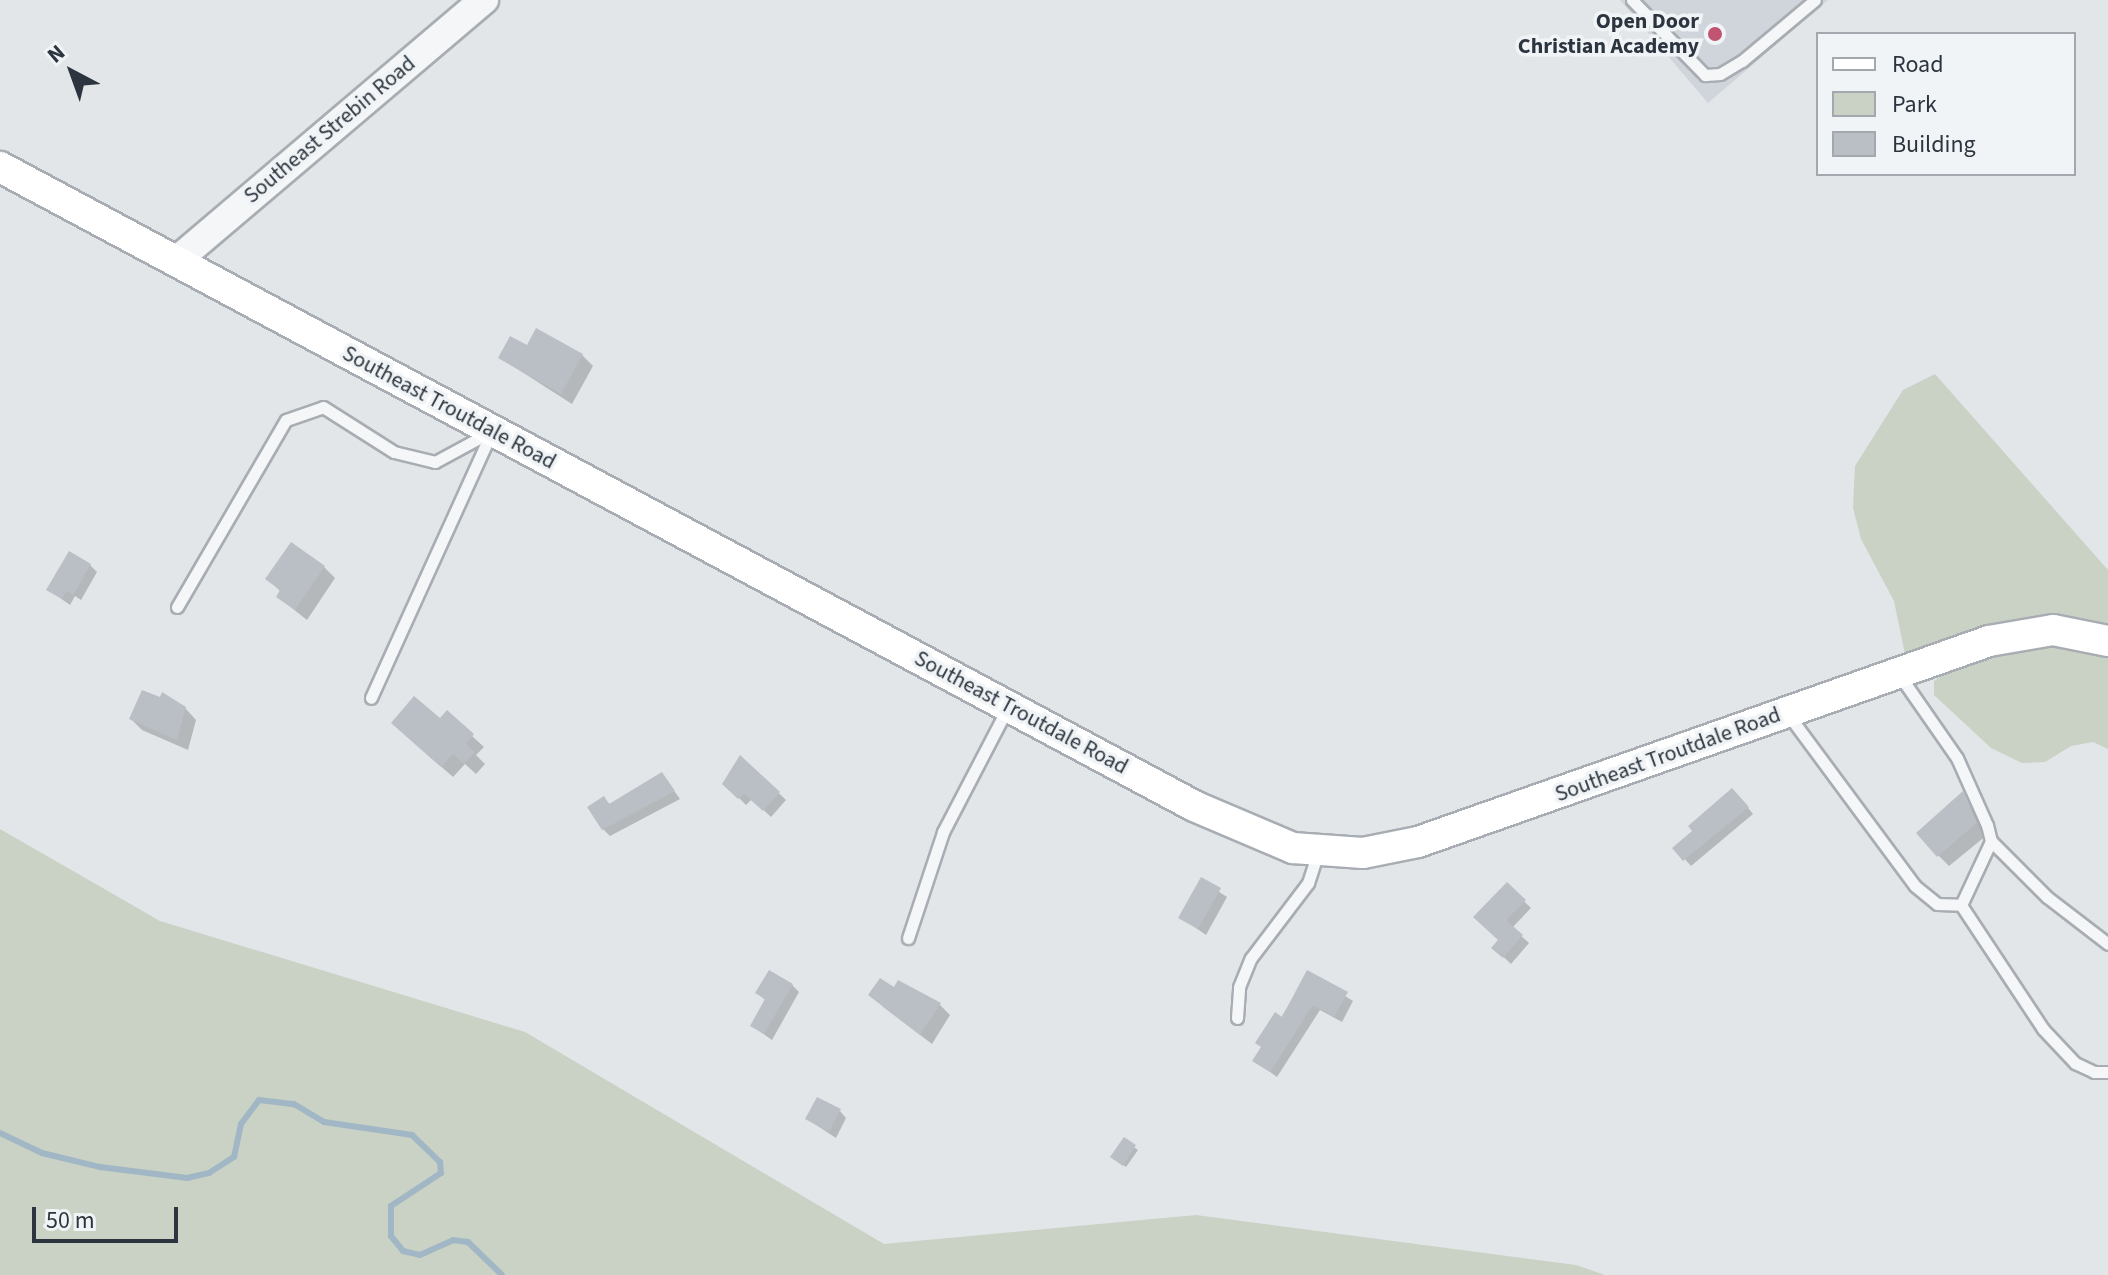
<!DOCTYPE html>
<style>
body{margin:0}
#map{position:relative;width:2108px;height:1275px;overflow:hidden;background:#e2e6e9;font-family:"Source Sans 3",sans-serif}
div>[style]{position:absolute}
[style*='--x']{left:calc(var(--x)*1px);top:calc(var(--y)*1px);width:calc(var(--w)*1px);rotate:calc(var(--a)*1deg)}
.built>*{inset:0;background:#d0d5db}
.green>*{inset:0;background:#c9d2c4}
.shadow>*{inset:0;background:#0003}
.stream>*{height:6px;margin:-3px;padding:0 3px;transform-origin:3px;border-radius:3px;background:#a1b7c5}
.building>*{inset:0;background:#babfc5}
.roads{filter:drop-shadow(2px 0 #a8adb3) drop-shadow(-2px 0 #a8adb3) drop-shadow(0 2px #a8adb3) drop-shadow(0 -2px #a8adb3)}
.service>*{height:11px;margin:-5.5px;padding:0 5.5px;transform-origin:5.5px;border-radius:5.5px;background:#f4f6f8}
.tertiary>*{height:28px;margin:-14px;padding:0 14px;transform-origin:14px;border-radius:14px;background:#f4f6f8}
.secondary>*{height:30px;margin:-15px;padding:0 15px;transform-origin:15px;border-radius:15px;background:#fff}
.dots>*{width:22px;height:22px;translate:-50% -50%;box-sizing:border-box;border:4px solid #f1f4f6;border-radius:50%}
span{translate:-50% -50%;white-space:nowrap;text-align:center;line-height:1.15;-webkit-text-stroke:7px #f1f4f6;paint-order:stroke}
.poi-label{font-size:22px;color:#2c353f;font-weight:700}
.right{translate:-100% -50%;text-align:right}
.street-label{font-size:22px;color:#2c353f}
.legend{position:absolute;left:1816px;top:32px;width:260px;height:144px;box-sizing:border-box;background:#f1f4f6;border:2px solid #a2a8ad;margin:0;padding:10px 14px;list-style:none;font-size:24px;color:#2c353f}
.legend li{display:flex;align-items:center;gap:16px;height:40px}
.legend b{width:40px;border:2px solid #a2a8ad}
.north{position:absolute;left:32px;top:32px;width:80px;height:80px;-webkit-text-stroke:6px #f1f4f6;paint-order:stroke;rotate:319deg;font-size:22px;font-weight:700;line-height:32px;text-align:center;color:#2c353f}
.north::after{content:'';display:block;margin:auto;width:28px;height:36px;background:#2c353f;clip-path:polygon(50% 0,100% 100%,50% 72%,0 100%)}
.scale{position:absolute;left:32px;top:1207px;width:146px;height:36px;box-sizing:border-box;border:4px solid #2c353f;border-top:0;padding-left:10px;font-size:24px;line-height:28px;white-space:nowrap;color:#2c353f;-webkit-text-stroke:6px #f1f4f6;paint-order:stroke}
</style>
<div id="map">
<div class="built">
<i style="clip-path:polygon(1620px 0,1828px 0,1708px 103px)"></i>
</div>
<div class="green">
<i style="clip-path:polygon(1935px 374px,2108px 570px,2108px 625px,2078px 617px,2037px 617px,1988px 626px,1905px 654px,1894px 601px,1861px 539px,1853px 508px,1855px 466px,1903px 390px)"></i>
<i style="clip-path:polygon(2051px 643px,2108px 658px,2108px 749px,2093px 742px,2071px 746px,2045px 762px,2022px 763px,1991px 748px,1934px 695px,1934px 681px,1956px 666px,2005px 649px)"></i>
<i style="clip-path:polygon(0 829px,160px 921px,525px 1032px,884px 1244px,1196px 1215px,1576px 1265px,1605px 1275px,0 1275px)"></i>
</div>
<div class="shadow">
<i style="clip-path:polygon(528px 347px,582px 355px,593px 366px,572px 404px,500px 358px)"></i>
<i style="clip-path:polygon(90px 565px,97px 572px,81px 600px,75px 596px,70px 605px,49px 590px)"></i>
<i style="clip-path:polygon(324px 567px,335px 578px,307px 620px,278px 597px,281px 592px,268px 579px)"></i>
<i style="clip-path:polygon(185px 708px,196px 720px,188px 750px,142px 730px,131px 719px)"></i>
<i style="clip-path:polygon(447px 713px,484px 747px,476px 755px,485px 764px,476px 774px,465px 764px,453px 777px,404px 734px,440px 721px)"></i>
<i style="clip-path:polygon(741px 758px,786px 800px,771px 817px,752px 799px,746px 805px,725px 784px)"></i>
<i style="clip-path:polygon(662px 774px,680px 799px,610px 836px,603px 829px,604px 799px,611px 805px)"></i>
<i style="clip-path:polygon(1963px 794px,1987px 835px,1949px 866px,1938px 855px)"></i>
<i style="clip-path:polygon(1739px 797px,1753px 814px,1691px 866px,1675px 848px)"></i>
<i style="clip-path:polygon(1201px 880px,1227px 897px,1206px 935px,1180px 917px)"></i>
<i style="clip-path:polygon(1507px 885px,1531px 908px,1512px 928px,1529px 943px,1511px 964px,1494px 948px,1500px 940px)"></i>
<i style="clip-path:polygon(1308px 973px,1353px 1001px,1342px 1022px,1320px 1010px,1277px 1077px,1255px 1061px)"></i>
<i style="clip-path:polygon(792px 985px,799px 992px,772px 1040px,752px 1026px,766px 1001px,758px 993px)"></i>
<i style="clip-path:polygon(894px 990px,939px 1004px,950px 1015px,932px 1044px,882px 1006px)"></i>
<i style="clip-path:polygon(840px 1111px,846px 1118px,836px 1138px,807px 1119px)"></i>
<i style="clip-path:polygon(1124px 1140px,1138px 1150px,1126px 1167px,1116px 1160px)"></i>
</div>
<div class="stream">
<i style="--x:0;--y:1133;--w:47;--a:25.5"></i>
<i style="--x:42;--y:1153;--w:60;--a:13.6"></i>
<i style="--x:100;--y:1167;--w:88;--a:7.2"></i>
<i style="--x:187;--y:1178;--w:23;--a:-13"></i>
<i style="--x:209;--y:1173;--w:30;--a:-33"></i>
<i style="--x:234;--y:1157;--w:34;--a:-78"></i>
<i style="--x:241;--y:1124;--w:30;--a:-53"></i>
<i style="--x:259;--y:1100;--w:35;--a:7"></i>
<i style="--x:294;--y:1104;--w:35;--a:31"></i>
<i style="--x:324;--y:1122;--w:89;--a:8.4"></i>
<i style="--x:412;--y:1135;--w:39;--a:44"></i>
<i style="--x:440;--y:1162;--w:11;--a:85"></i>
<i style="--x:441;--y:1173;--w:60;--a:146.6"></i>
<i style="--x:391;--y:1206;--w:30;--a:90"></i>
<i style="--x:391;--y:1236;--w:19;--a:51"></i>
<i style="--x:403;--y:1251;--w:17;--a:13"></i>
<i style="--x:420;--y:1255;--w:36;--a:-24"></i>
<i style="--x:453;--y:1240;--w:15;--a:8"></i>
<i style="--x:468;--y:1242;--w:47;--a:44.1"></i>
</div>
<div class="building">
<i style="clip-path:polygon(536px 328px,583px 354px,561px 394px,498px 358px,510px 336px,527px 345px)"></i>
<i style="clip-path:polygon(291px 542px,325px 566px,295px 610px,276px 597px,280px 590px,265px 579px)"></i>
<i style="clip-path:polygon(69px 551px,91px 564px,73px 595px,67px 591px,62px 599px,46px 590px)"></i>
<i style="clip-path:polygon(142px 690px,160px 697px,162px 692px,186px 707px,177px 740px,129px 719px)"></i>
<i style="clip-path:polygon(414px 696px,440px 718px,447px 710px,474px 734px,466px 744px,475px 752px,464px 764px,453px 754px,441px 767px,391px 723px)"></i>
<i style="clip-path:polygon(740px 755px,780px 792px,763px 811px,744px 794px,738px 799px,722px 784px)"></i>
<i style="clip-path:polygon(662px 772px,675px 791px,602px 830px,587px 807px,604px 796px,609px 804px)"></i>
<i style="clip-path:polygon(1732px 788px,1749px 807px,1683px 861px,1672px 848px,1692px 831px,1688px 826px)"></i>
<i style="clip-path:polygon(1963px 791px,1977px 823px,1937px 857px,1916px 833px)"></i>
<i style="clip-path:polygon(1201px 877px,1221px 888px,1198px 929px,1178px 918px)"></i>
<i style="clip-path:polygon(1507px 882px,1526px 900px,1506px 920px,1523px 935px,1503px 958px,1491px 948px,1498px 940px,1473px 917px)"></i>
<i style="clip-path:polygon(769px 970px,793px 984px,764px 1034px,750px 1026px,765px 999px,755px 993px)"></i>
<i style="clip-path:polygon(1307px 970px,1348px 992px,1334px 1017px,1313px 1005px,1270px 1072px,1252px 1061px,1261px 1047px,1255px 1043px,1275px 1012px,1282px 1017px)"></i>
<i style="clip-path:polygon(880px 978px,894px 987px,898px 980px,941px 1003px,920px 1035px,868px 995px)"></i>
<i style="clip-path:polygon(817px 1097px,841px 1109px,829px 1132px,805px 1119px)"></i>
<i style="clip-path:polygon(1124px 1137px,1136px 1145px,1123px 1166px,1110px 1157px)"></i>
</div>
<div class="roads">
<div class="service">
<i style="--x:1632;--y:0;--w:105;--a:45.8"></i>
<i style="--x:1705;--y:75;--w:15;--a:-4"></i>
<i style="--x:1720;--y:74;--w:26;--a:-31"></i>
<i style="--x:1742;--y:61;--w:95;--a:-39.9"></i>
<i style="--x:177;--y:607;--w:216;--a:-59.8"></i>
<i style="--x:286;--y:420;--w:39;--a:-19"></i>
<i style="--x:323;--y:407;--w:84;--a:32.4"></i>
<i style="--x:394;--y:452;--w:42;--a:13.7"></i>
<i style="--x:435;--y:462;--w:65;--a:-28.5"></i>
<i style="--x:492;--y:431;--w:293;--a:114.4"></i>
<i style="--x:1900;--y:676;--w:100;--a:55.2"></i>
<i style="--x:1957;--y:758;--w:73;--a:65.9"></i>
<i style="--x:1987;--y:825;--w:16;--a:76"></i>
<i style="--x:1991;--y:841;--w:71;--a:115.1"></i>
<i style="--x:1961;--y:905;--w:149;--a:56.5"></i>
<i style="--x:2043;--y:1029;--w:47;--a:46.7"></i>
<i style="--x:2075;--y:1063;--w:21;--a:25"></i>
<i style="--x:2094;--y:1072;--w:14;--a:0"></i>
<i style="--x:1787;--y:713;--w:215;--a:53.5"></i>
<i style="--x:1915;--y:886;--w:28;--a:39"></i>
<i style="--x:1937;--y:904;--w:24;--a:2"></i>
<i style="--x:1991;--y:841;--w:79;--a:45"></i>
<i style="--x:2047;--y:897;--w:77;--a:37.6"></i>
<i style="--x:908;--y:938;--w:112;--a:-71.7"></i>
<i style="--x:943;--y:832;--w:141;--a:-62.5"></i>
<i style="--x:1237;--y:1018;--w:31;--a:-86"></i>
<i style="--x:1239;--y:987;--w:31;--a:-68"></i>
<i style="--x:1251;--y:958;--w:94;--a:-52.8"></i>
<i style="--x:1308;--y:883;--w:32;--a:-72"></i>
</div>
<div class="tertiary">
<i style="--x:176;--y:261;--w:404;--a:-40.3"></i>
</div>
<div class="secondary">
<i style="--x:0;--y:167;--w:1354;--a:28.15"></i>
<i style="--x:1194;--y:806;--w:108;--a:23"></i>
<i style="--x:1293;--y:848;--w:70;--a:4.1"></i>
<i style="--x:1363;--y:853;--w:56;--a:-11.3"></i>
<i style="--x:1418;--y:842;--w:605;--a:-19.39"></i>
<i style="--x:1989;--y:641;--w:65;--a:-9.8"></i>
<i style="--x:2053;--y:630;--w:56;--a:11.3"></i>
</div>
</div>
<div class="dots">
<i style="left:1715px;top:34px;background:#c15471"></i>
</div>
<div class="poi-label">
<span class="right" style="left:1699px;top:34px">Open Door<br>Christian Academy</span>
</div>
<div class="street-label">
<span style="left:330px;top:130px;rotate:-40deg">Southeast Strebin Road</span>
<span style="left:449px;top:408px;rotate:28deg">Southeast Troutdale Road</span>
<span style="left:1021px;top:713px;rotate:28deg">Southeast Troutdale Road</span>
<span style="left:1668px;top:755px;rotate:-20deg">Southeast Troutdale Road</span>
</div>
<ul class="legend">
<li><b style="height:10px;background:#fff"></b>Road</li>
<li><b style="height:22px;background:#c9d2c4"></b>Park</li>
<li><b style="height:22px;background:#babfc5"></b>Building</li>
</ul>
<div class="north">N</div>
<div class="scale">50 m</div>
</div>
